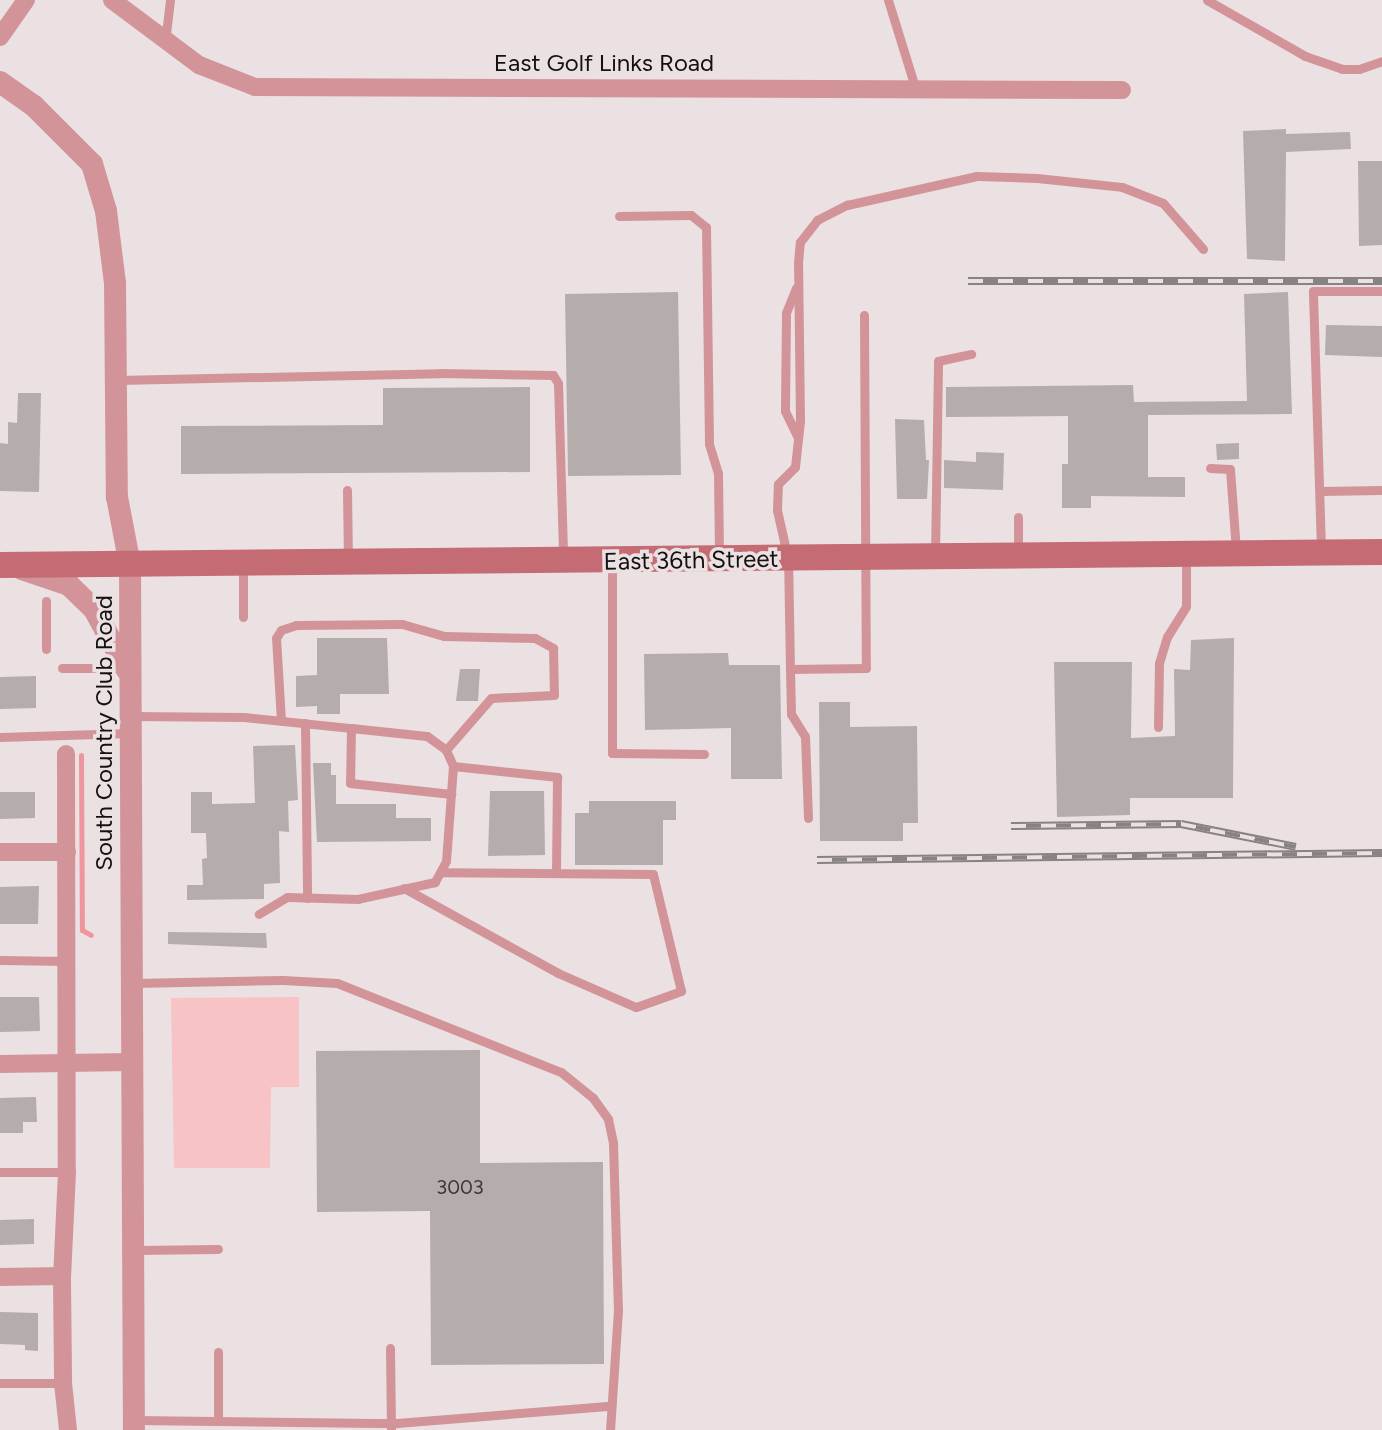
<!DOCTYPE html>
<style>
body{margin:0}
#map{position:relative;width:1382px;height:1430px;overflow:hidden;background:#ebe1e2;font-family:Figtree,sans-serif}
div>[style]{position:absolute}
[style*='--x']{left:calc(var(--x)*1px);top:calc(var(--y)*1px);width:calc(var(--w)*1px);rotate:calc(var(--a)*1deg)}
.green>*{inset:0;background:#f7c3c6}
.stream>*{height:5px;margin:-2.5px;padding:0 2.5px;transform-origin:2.5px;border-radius:2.5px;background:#ee959d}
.building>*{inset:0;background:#b5acac}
.service>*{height:9px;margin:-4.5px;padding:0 4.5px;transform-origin:4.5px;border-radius:4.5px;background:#d29499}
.minor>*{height:18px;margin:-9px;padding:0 9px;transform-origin:9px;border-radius:9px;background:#d29499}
.tertiary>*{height:22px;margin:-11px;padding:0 11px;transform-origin:11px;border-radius:11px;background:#d29499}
.secondary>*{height:26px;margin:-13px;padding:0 13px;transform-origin:13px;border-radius:13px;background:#c56b74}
.rail>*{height:8px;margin-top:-4px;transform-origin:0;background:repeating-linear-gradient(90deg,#ebe1e2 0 15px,#898282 0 30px);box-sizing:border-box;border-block:2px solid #898282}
span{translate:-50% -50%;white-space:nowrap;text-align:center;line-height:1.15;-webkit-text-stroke:7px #ebe1e2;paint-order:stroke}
.number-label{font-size:20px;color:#3c3838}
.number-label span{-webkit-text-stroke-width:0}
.street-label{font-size:24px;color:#141111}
</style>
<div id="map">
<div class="green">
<i style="clip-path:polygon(299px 997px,299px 1087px,271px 1087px,270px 1168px,174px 1168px,171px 998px)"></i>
</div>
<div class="stream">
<i style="--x:81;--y:755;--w:175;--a:89.7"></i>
<i style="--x:82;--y:930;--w:10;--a:29"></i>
</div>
<div class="building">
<i style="clip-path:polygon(1286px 129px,1286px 134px,1350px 132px,1351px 149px,1286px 152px,1285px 261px,1247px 259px,1243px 131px)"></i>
<i style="clip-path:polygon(1358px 161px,1382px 161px,1382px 245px,1359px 246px)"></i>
<i style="clip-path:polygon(678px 292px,681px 475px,568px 476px,565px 294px)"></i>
<i style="clip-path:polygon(1288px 292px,1292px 414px,1148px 415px,1148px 477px,1185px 477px,1185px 497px,1091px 496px,1091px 508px,1062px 508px,1062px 464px,1068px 464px,1068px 416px,946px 417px,946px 387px,1133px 385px,1134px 402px,1247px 401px,1244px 294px)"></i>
<i style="clip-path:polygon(1326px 325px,1382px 326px,1382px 357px,1325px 355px)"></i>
<i style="clip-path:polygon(530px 387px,530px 472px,181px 474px,181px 426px,383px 425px,383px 388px)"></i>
<i style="clip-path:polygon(18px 393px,41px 393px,39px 492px,0 491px,0 443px,8px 444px,8px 422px,17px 423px)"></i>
<i style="clip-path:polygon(895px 419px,924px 420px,926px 460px,929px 460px,927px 499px,897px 499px)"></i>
<i style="clip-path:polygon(1239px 443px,1239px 459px,1217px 460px,1216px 444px)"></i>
<i style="clip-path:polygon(976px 452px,1004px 453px,1003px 490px,944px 488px,944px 460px,976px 462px)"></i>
<i style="clip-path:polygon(317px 638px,387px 638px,389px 694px,340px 694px,340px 714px,317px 714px,317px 706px,296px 707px,296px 676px,317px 675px)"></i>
<i style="clip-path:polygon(1234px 638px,1233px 798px,1130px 798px,1130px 815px,1057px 817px,1054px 662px,1132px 662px,1131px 738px,1175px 736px,1174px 669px,1190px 670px,1191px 640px)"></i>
<i style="clip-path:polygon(728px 653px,729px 665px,780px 665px,782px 779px,731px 779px,731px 728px,645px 730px,644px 654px)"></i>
<i style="clip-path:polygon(460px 669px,480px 669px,478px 701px,456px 701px)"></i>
<i style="clip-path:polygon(36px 676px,36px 708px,0 709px,0 677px)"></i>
<i style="clip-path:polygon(819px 702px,850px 702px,850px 727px,917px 726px,918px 823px,903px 823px,903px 841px,820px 841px)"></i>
<i style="clip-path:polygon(295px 745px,298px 800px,288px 801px,289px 832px,279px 831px,280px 883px,264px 884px,264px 899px,187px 900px,187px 885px,203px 885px,202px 859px,207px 858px,206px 833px,191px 833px,191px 792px,212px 792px,212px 804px,255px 803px,253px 746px)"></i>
<i style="clip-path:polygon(313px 763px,331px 763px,331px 775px,336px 775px,336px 804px,396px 804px,396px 818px,431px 818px,431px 841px,317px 842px)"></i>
<i style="clip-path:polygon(490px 791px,544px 791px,545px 855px,488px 856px)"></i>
<i style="clip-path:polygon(0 792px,35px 792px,35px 818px,0 819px)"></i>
<i style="clip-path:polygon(589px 801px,676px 801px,676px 820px,663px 820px,663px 865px,575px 865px,575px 813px,589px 813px)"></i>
<i style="clip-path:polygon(39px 886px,38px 924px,0 924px,0 887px)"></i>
<i style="clip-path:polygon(168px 932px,266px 933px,267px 948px,168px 944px)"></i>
<i style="clip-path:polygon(0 997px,39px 997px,40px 1031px,0 1032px)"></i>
<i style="clip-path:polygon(480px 1050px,480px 1163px,603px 1162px,604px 1364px,431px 1365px,430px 1211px,317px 1212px,316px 1051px)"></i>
<i style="clip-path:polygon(36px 1097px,37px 1122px,23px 1122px,23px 1133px,0 1133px,0 1098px)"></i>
<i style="clip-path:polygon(34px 1219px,34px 1244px,0 1245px,0 1220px)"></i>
<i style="clip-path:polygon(0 1312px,38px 1313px,38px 1351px,25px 1350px,25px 1345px,0 1344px)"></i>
</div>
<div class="service">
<i style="--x:888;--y:0;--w:91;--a:72.8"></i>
<i style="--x:1207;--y:0;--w:113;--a:29.7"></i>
<i style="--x:1305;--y:56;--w:39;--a:19"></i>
<i style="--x:1342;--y:69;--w:17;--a:0"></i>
<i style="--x:1359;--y:69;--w:24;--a:-19"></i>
<i style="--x:165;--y:42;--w:42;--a:-83.2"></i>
<i style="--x:619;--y:216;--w:72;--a:-0.8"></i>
<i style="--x:691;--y:215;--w:19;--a:39"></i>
<i style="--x:706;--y:227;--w:217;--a:89.2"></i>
<i style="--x:709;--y:444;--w:30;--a:73"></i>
<i style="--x:718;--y:473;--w:82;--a:89.3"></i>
<i style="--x:796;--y:288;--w:27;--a:112"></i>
<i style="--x:786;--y:313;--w:98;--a:90.6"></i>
<i style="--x:785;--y:411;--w:28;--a:64"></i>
<i style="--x:864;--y:315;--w:353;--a:89.7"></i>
<i style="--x:866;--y:668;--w:76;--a:179.2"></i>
<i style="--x:790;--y:669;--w:110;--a:-91"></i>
<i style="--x:788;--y:559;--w:50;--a:-102.7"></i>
<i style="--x:777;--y:510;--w:26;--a:-88"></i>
<i style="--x:778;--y:484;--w:24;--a:-45"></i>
<i style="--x:795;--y:467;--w:46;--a:-83.8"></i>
<i style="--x:800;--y:421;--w:158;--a:-90.7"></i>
<i style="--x:798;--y:263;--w:21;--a:-85"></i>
<i style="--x:800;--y:242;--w:28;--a:-52"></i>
<i style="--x:817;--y:220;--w:34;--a:-27"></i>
<i style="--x:847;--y:205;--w:133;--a:-12.6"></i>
<i style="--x:977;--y:176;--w:60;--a:1.9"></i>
<i style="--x:1037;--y:178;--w:85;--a:6"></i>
<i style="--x:1122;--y:187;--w:44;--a:21.3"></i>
<i style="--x:1163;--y:203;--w:61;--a:49"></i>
<i style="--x:118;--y:380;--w:322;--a:-1.2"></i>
<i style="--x:440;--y:373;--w:113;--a:1"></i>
<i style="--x:553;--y:375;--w:9;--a:58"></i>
<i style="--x:558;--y:383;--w:173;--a:88.3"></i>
<i style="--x:1210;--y:468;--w:20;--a:3"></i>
<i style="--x:1230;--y:469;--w:81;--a:85.8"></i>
<i style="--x:347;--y:490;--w:68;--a:89.2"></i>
<i style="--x:1321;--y:491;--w:61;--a:-0.9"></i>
<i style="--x:1018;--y:517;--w:37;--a:90"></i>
<i style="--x:1321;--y:549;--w:258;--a:-91.8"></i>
<i style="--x:1313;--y:291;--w:69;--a:0"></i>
<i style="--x:935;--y:556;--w:195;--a:-89.1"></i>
<i style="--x:938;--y:361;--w:34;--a:-12"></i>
<i style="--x:612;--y:561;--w:192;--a:90"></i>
<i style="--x:612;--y:753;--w:92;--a:0.6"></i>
<i style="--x:243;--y:565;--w:52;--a:90"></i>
<i style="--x:46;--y:649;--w:48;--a:-90"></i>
<i style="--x:62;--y:668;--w:61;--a:0"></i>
<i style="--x:790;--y:669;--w:45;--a:88.7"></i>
<i style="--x:791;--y:714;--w:26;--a:58"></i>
<i style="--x:805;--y:736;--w:82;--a:87.9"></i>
<i style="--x:130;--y:716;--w:114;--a:0.5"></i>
<i style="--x:244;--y:717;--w:108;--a:5.9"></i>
<i style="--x:351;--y:728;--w:76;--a:6"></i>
<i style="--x:427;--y:736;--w:24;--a:36"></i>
<i style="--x:446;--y:750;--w:17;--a:66"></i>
<i style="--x:453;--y:766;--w:95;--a:94.2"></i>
<i style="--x:446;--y:861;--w:24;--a:118"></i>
<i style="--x:435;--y:882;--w:79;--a:167.6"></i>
<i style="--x:358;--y:899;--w:71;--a:-178.4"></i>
<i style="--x:287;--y:897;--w:33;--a:149"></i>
<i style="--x:281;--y:721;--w:83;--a:-93.4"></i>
<i style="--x:276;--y:638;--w:9;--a:-58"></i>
<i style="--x:281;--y:630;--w:16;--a:-18"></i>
<i style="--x:296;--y:625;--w:106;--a:-0.5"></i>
<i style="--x:402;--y:624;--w:44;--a:15.9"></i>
<i style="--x:444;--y:636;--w:91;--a:1.3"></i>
<i style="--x:535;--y:638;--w:21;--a:29"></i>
<i style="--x:553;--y:648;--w:47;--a:88.8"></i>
<i style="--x:554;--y:695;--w:63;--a:177.3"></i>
<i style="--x:491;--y:698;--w:69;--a:130.9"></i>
<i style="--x:305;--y:723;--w:175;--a:89.3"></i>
<i style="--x:1158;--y:727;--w:64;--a:-89.1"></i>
<i style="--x:1159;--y:663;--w:27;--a:-73"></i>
<i style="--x:1167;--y:637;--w:36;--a:-58"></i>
<i style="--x:1186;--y:606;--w:48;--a:-90"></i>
<i style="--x:351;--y:728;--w:55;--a:91"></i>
<i style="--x:350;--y:783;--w:102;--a:6.2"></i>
<i style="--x:0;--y:737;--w:130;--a:-1.8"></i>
<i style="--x:453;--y:766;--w:105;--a:6"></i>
<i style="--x:557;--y:777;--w:96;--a:90.6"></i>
<i style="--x:404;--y:888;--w:176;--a:28.9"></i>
<i style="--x:558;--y:973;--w:85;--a:23.6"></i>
<i style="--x:636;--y:1007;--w:48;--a:-19.6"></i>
<i style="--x:681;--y:991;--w:120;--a:-103.5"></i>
<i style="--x:653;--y:874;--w:212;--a:-179.5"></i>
<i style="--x:0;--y:960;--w:68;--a:0.8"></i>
<i style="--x:134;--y:983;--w:149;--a:-1.2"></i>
<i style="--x:283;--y:980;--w:54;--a:3.2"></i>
<i style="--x:337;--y:983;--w:241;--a:21.7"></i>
<i style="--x:561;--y:1072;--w:41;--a:39.1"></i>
<i style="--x:593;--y:1098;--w:26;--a:54"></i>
<i style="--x:608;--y:1119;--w:25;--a:78"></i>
<i style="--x:613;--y:1143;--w:167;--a:88.3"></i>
<i style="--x:618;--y:1310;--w:120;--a:93.8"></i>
<i style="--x:0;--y:1172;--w:67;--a:0"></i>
<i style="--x:134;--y:1250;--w:84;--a:-0.7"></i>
<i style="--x:390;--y:1348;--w:82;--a:89.3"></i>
<i style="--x:218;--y:1352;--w:69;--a:90"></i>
<i style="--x:0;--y:1383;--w:63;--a:0"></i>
<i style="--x:134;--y:1420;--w:263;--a:0.7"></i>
<i style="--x:397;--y:1423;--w:214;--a:-4.6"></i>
</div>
<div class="minor">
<i style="--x:112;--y:0;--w:109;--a:36.8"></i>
<i style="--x:199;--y:65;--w:60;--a:21.4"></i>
<i style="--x:255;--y:87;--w:867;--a:0.2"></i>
<i style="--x:0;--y:37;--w:45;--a:-54.9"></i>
<i style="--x:66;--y:754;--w:418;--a:89.9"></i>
<i style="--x:67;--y:1172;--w:108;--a:92.7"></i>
<i style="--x:62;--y:1280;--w:103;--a:89.4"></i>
<i style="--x:63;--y:1383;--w:47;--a:83.9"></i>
<i style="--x:0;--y:852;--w:67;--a:0"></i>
<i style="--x:0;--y:1064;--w:131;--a:-0.9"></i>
<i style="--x:0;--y:1277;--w:62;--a:-0.9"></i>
</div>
<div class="tertiary">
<i style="--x:0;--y:82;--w:42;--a:35.2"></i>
<i style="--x:34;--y:106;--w:82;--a:45"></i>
<i style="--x:92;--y:164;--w:49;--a:73.4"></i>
<i style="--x:106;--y:211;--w:73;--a:82.9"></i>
<i style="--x:115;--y:283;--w:214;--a:89.5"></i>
<i style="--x:117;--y:497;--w:69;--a:79.2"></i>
<i style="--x:130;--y:565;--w:865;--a:89.74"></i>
<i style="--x:22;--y:569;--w:50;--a:18.8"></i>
<i style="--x:69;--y:585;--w:35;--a:44"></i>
<i style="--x:94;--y:609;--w:69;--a:61.6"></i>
</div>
<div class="secondary">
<i style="--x:0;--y:565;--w:1382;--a:-0.54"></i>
</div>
<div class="rail">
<i style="--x:968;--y:281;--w:414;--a:0"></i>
<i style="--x:1011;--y:826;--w:170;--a:-0.7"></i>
<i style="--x:1181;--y:824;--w:117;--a:11.3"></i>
<i style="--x:817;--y:860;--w:565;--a:-0.71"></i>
</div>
<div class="number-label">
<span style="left:460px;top:1187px">3003</span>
</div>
<div class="street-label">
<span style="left:604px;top:63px">East Golf Links Road</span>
<span style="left:691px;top:560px;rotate:-1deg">East 36th Street</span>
<span style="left:104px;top:733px;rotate:-90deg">South Country Club Road</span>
</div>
</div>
